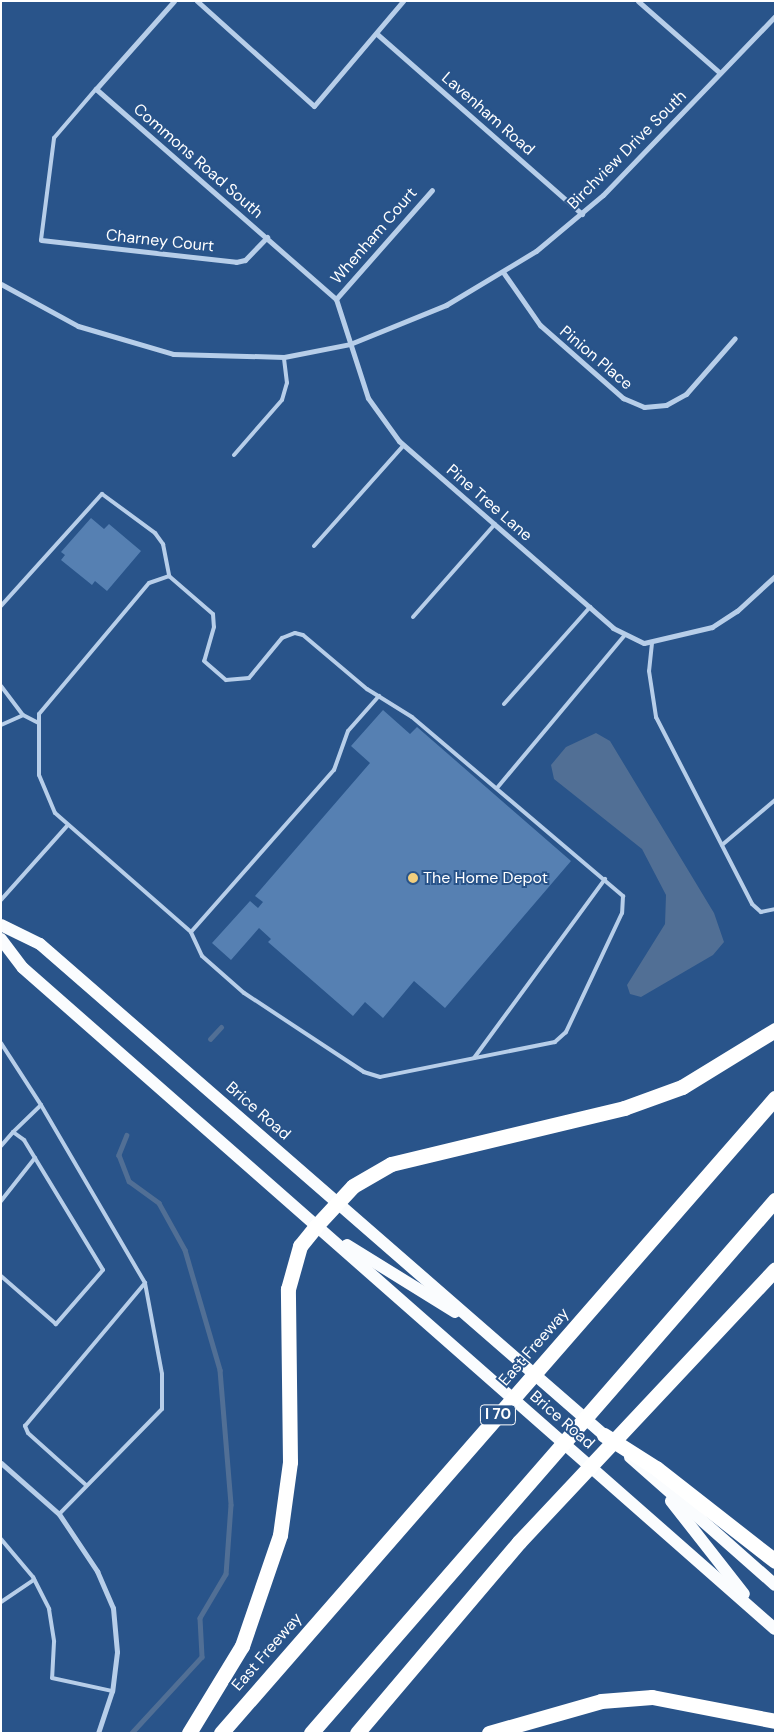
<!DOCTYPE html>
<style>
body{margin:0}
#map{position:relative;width:776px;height:1734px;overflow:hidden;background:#29548a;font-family:"DM Sans",sans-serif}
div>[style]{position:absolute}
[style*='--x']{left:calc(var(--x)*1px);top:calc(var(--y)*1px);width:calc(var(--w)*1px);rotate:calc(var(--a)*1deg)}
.water>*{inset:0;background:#516f95}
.stream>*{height:4.5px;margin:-2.25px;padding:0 2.25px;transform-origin:2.25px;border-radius:2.25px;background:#516f95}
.building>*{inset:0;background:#5680b2}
.lane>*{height:4px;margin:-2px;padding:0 2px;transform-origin:2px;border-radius:2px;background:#b7cee9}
.street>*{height:5px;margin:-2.5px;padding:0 2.5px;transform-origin:2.5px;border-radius:2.5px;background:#b7cee9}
.primary>*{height:12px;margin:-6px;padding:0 6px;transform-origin:6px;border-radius:6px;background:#fafcfe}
.highway>*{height:15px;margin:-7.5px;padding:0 7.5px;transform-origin:7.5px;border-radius:7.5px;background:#fff}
.dots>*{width:14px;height:14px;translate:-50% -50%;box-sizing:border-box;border:2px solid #29548a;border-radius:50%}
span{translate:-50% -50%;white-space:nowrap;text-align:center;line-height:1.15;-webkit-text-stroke:4px #29548a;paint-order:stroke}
.shield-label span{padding:1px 4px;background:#29548a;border:1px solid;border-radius:4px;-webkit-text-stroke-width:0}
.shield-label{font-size:15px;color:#fff;font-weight:700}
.street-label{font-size:16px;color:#fff}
.poi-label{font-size:16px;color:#fff}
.left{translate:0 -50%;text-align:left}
.frame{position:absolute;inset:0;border:2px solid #fff;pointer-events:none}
</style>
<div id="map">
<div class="water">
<i style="clip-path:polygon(596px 733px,610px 741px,714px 913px,724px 942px,713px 955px,641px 997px,630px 994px,627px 985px,665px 924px,666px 895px,642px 849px,554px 779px,551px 765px,566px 747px)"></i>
</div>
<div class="stream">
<i style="--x:210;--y:1039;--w:16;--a:-47"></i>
<i style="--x:127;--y:1135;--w:22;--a:112"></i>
<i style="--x:119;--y:1155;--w:28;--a:69"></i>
<i style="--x:129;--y:1181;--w:37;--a:36"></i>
<i style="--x:159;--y:1203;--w:54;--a:61"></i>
<i style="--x:185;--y:1250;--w:125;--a:73.7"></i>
<i style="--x:220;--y:1370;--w:135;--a:85.3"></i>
<i style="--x:231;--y:1505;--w:69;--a:94.1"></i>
<i style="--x:226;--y:1574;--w:51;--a:120.6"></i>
<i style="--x:200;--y:1618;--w:39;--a:87"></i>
<i style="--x:202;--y:1657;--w:103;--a:132.6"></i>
</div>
<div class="building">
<i style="clip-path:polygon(91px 518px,104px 529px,109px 524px,141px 551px,107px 591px,95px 581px,92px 585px,61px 560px,65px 555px,61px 552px)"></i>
<i style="clip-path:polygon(383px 710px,410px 734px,417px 727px,571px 861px,445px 1008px,414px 981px,383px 1018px,365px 1002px,353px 1016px,268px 942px,271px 939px,259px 928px,231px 960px,212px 943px,250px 901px,258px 908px,263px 902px,255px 896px,370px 763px,351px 746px)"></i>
</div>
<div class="lane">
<i style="--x:41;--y:240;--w:103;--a:-82.7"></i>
<i style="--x:54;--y:138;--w:65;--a:-49.4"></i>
<i style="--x:234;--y:455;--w:73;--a:-48.9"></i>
<i style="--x:282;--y:400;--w:18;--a:-74"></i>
<i style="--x:287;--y:383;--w:26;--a:-97"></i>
<i style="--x:314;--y:546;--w:135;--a:-48.3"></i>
<i style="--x:169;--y:576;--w:58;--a:40.8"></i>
<i style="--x:213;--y:614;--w:13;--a:86"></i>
<i style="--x:214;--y:627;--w:35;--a:106"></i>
<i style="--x:204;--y:661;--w:29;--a:41"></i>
<i style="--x:226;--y:680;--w:23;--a:-5"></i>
<i style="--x:249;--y:678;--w:52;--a:-50.5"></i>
<i style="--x:282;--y:638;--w:14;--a:-21"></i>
<i style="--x:295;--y:633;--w:8;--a:14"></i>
<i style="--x:303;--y:635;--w:84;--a:40.2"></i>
<i style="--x:367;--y:689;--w:53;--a:31.9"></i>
<i style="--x:412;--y:717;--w:277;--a:40.3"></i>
<i style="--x:623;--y:896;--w:17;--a:93"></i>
<i style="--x:622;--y:913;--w:132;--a:115.2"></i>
<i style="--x:566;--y:1032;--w:15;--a:138"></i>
<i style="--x:555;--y:1042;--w:178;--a:168.7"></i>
<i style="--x:380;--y:1077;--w:17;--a:-163"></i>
<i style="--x:364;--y:1072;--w:144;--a:-146.6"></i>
<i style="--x:244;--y:993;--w:56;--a:-138.6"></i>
<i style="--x:202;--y:956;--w:26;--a:-115"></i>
<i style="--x:191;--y:932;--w:181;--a:-138.8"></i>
<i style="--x:55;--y:813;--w:41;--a:-112.8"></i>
<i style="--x:39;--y:775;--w:61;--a:-90"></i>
<i style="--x:39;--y:714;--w:171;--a:-50"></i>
<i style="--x:149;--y:583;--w:21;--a:-19"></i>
<i style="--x:1;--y:606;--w:151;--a:-48"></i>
<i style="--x:102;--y:494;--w:66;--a:36.3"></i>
<i style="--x:155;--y:533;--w:14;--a:54"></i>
<i style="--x:163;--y:544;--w:33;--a:79"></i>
<i style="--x:413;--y:617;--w:124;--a:-48.6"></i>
<i style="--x:652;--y:643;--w:28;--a:96"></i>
<i style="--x:649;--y:671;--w:47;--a:81.3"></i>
<i style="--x:656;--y:717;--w:210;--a:62.8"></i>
<i style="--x:752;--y:904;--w:12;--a:42"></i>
<i style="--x:761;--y:912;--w:14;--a:-12"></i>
<i style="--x:1;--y:686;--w:36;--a:53"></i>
<i style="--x:23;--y:715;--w:18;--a:27"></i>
<i style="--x:504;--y:704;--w:130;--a:-48.4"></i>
<i style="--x:1;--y:725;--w:24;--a:-24"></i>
<i style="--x:497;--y:788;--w:199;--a:-50.1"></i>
<i style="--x:722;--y:845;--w:70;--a:-40.3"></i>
<i style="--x:1;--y:900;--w:99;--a:-48.3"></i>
<i style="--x:191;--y:932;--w:216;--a:-48.6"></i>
<i style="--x:334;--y:770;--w:41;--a:-70.3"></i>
<i style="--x:348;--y:731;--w:47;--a:-48.5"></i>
<i style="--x:1;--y:1043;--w:74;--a:57.2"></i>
<i style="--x:41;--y:1105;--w:39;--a:136"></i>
<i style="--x:474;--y:1058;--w:222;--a:-53.8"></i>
<i style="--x:41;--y:1105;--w:206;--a:59.7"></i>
<i style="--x:145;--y:1283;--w:93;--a:79.4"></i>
<i style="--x:162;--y:1374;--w:35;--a:90"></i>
<i style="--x:162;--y:1409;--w:147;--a:134.4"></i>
<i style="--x:1;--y:1146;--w:18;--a:-49"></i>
<i style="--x:13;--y:1132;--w:14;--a:36"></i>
<i style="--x:24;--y:1140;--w:152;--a:58.7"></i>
<i style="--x:103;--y:1270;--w:72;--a:131"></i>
<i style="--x:56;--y:1324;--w:73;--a:-138.9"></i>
<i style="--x:1;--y:1201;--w:55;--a:-51.7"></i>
<i style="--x:86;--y:1485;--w:78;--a:-138.1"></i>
<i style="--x:28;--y:1433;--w:8;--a:-113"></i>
<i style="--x:25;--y:1426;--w:187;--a:-50"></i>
<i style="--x:1;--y:1539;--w:50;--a:49.9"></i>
<i style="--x:33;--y:1577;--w:36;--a:63"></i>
<i style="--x:49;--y:1609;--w:33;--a:81"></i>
<i style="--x:54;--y:1642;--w:36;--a:93"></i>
<i style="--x:52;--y:1678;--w:61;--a:12.2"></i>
<i style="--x:1;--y:1602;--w:40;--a:-34"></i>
</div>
<div class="street">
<i style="--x:174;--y:1;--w:118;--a:131.6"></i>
<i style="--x:96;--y:89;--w:319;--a:41.2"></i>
<i style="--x:336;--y:299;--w:104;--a:72.1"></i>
<i style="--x:368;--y:398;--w:53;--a:54.2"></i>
<i style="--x:399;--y:441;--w:284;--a:41.1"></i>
<i style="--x:613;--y:628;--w:34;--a:26"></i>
<i style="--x:644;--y:643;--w:70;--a:-13.2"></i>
<i style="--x:712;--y:627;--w:30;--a:-33"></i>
<i style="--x:737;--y:611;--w:52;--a:-42.6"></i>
<i style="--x:197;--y:1;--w:157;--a:41.9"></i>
<i style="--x:314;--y:106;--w:138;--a:-49.7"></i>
<i style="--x:638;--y:1;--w:109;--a:41.3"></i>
<i style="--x:377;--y:34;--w:273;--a:41.3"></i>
<i style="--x:41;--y:240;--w:196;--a:6.4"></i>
<i style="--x:236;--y:262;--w:9;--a:-13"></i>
<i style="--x:245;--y:260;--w:32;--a:-46"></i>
<i style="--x:503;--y:272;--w:65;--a:55.1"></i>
<i style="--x:540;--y:325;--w:111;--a:41.3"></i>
<i style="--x:623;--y:398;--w:23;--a:23"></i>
<i style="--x:644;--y:407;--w:22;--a:-5"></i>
<i style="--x:666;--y:405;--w:23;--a:-29"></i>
<i style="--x:686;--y:394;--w:74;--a:-48.8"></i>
<i style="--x:1;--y:284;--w:88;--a:28.6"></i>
<i style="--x:78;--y:326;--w:99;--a:16.4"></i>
<i style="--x:173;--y:354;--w:111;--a:1.5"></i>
<i style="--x:284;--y:357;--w:67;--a:-11.1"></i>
<i style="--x:350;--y:344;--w:104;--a:-22.1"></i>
<i style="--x:446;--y:305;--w:105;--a:-31"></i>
<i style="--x:536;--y:251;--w:87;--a:-39.9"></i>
<i style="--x:603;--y:195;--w:248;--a:-46.1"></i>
<i style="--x:336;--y:299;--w:145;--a:-48.6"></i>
<i style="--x:1;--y:1463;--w:77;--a:41.3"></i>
<i style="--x:59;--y:1514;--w:69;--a:56.3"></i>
<i style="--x:97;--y:1571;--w:40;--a:66.6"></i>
<i style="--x:113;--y:1608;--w:44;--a:84.8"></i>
<i style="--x:117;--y:1652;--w:39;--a:97"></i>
<i style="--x:112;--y:1691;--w:44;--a:108.4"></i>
</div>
<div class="primary">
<i style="--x:1;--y:925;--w:43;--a:26"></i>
<i style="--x:40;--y:944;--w:757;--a:41.04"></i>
<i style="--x:1;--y:939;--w:36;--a:53"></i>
<i style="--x:23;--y:968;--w:1001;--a:41.32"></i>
<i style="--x:347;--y:1245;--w:127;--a:31.8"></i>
<i style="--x:630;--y:1457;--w:193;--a:41.4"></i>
<i style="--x:671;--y:1501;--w:118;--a:51.9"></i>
</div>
<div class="highway">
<i style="--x:604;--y:1435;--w:62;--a:32.4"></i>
<i style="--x:656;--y:1468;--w:151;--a:38"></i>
<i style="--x:189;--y:1733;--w:102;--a:-58.7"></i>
<i style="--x:242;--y:1646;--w:117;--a:-71.1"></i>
<i style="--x:280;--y:1535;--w:74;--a:-82.2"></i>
<i style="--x:290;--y:1462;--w:173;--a:-90.7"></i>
<i style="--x:288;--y:1289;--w:45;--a:-74.4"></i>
<i style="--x:300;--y:1246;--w:26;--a:-51"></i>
<i style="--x:316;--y:1226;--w:54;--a:-47.2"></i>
<i style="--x:353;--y:1186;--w:44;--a:-30.1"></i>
<i style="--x:391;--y:1164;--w:240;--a:-13.5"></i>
<i style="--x:624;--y:1108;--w:62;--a:-19.9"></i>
<i style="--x:682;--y:1087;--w:109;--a:-31.5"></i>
<i style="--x:221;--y:1733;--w:843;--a:-48.9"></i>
<i style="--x:311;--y:1733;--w:707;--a:-48.96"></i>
<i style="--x:357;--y:1733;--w:250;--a:-49.7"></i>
<i style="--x:519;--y:1542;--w:374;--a:-46.8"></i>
<i style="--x:489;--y:1733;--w:116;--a:-15.9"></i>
<i style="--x:601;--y:1701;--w:51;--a:-4.5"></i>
<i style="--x:652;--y:1697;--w:125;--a:11"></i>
</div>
<div class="dots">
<i style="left:413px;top:878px;background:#f0ce7e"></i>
</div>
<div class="shield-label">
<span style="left:498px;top:1415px">I 70</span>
</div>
<div class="street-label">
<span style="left:488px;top:114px;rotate:41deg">Lavenham Road</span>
<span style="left:627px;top:150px;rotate:-45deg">Birchview Drive South</span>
<span style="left:198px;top:161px;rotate:41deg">Commons Road South</span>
<span style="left:374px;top:236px;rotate:-49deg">Whenham Court</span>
<span style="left:160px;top:241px;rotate:6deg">Charney Court</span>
<span style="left:596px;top:358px;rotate:40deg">Pinion Place</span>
<span style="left:489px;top:503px;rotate:41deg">Pine Tree Lane</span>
<span style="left:258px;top:1111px;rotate:41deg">Brice Road</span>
<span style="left:534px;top:1347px;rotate:-49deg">East Freeway</span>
<span style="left:562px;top:1420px;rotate:41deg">Brice Road</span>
<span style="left:267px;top:1652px;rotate:-49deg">East Freeway</span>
</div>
<div class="poi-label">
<span class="left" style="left:423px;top:878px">The Home Depot</span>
</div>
<div class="frame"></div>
</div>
